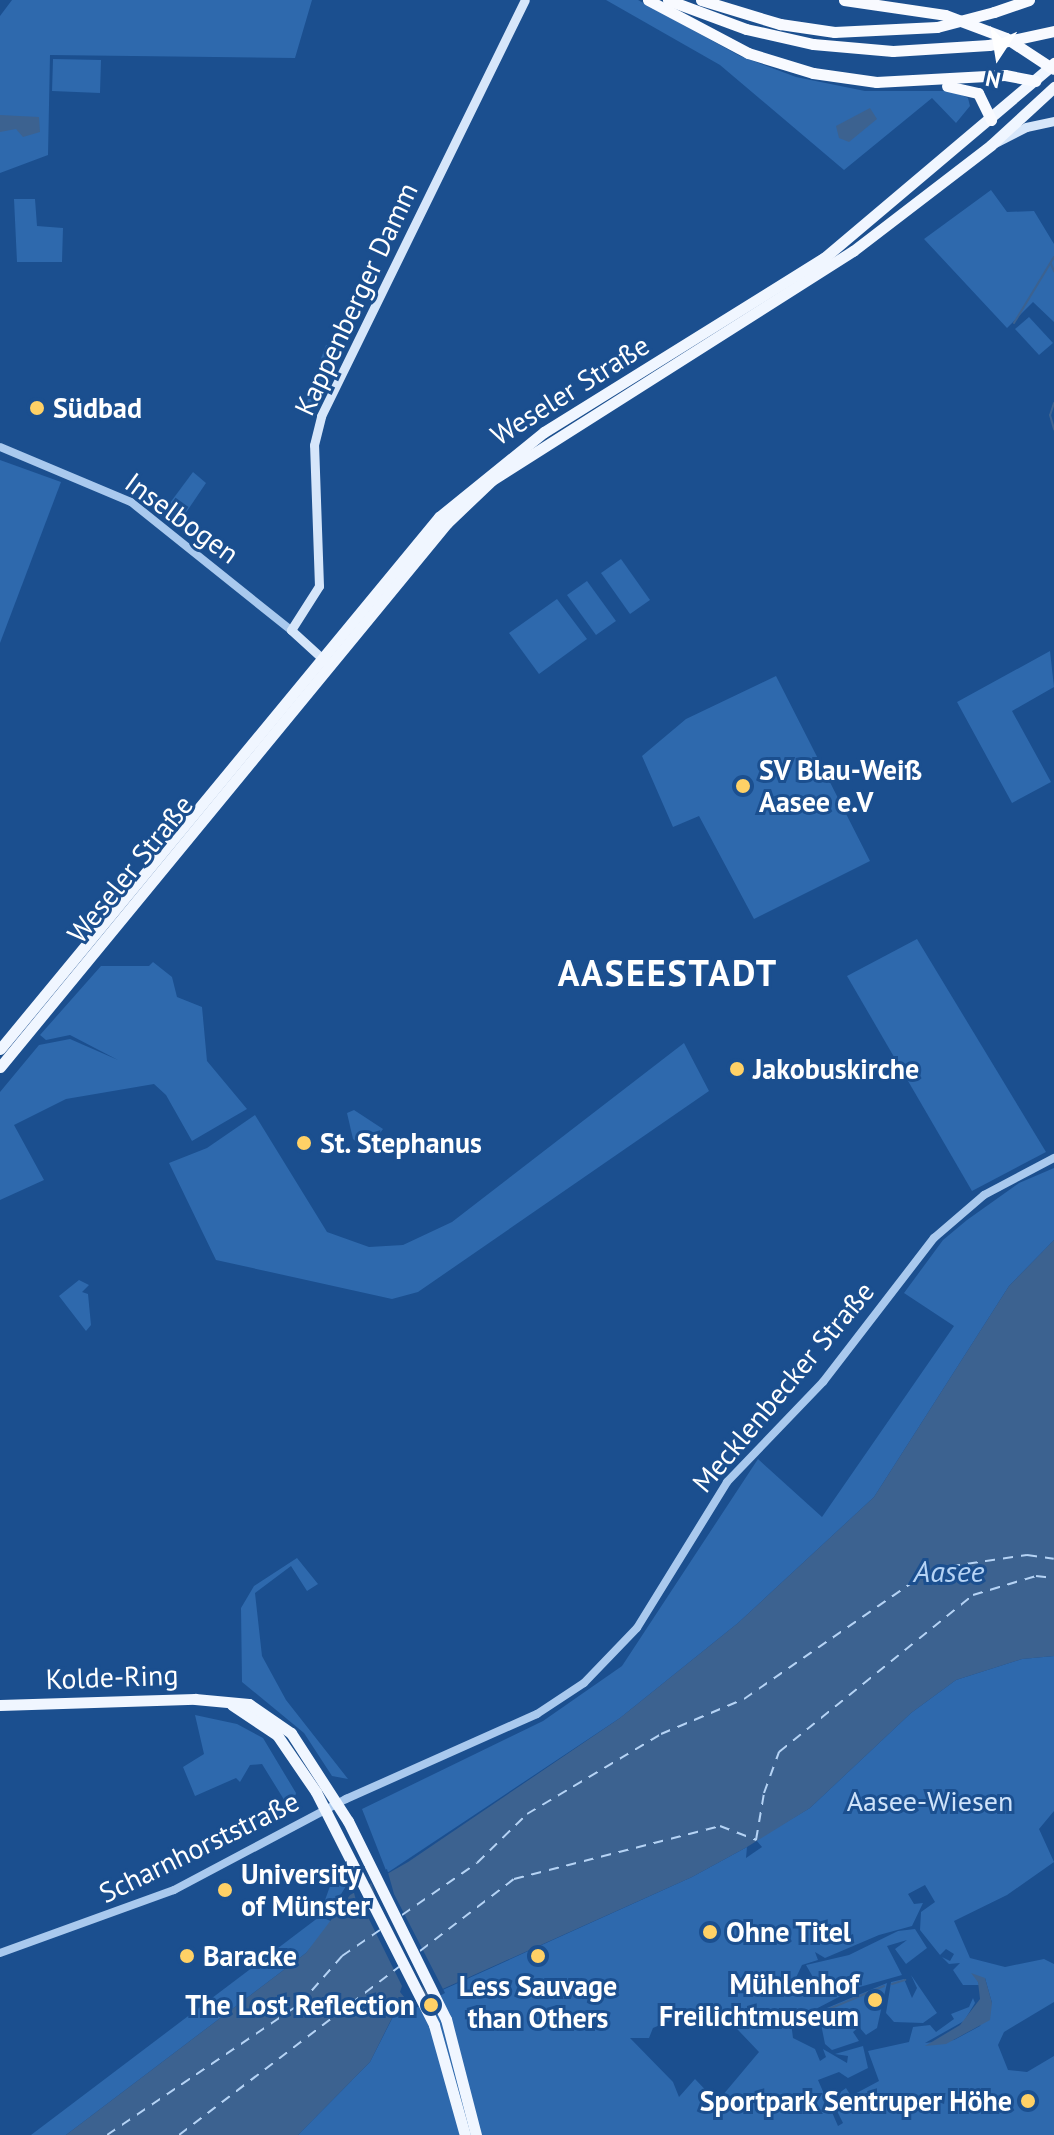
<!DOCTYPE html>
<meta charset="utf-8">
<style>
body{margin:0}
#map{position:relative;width:1054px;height:2135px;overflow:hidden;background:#1b4f8f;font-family:"PT Sans",sans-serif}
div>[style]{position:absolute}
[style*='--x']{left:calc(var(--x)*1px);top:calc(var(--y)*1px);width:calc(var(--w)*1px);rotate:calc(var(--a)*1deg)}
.green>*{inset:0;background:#2e69ad}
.water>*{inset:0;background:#3c6290}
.pier>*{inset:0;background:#1b4f8f}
.stream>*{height:2px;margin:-1px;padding:0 1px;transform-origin:1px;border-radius:1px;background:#3c6290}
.ferry>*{height:2px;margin-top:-1px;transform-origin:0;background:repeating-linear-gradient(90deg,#b5d3f5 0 10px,transparent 0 18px)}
.tertiary>*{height:8px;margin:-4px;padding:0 4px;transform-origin:4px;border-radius:4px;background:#a9c9ee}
.secondary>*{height:9px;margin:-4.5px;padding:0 4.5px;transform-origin:4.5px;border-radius:4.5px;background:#d6e6fa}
.primary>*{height:11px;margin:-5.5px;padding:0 5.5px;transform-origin:5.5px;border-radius:5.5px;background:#f0f6ff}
.trunk>*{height:11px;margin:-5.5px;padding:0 5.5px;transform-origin:5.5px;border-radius:5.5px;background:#f8faff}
.trunk-bridge>*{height:11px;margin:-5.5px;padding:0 5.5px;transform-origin:5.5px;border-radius:5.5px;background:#f8faff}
.dots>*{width:22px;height:22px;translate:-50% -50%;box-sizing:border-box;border:4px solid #1b4f8f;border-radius:50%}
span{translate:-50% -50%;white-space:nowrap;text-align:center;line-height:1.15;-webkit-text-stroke:6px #1b4f8f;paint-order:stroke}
.street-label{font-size:28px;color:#fff}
.poi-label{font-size:28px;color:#fff;font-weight:700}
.left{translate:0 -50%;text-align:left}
.right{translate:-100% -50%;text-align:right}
.park-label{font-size:28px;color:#cfe3fa}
.water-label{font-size:30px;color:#b5d3f5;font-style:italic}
.district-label{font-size:36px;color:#fff;font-weight:700;letter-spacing:2px}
.north{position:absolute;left:958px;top:16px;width:80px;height:80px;-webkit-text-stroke:6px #1b4f8f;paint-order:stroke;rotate:192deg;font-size:22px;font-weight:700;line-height:32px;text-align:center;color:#fff}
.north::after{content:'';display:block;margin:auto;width:28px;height:36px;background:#fff;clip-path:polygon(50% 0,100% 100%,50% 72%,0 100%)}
</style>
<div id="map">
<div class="green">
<i style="clip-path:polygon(12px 0,312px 0,295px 58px,50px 55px,48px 155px,0 173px,0 16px)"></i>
<i style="clip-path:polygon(606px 0,638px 0,740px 56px,796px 77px,865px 91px,954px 91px,968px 98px,970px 106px,956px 123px,932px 98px,844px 170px,720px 65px)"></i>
<i style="clip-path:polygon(53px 59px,101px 60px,100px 93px,52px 91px)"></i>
<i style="clip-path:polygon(991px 190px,1007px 212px,1034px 211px,1054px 244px,1054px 322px,1033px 302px,1007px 328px,924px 239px)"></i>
<i style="clip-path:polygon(14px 199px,35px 199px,37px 226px,63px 228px,62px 262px,17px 262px)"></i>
<i style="clip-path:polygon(1029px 317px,1053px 343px,1039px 355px,1015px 329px)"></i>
<i style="clip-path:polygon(326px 345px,338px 352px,313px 408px,307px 405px,309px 391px)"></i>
<i style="clip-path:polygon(0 460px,61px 482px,0 643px)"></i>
<i style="clip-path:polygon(193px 472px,206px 483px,179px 523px,164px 511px)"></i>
<i style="clip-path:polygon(621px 559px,650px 600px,630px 614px,601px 573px)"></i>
<i style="clip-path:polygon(587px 581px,616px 621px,596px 635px,567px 595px)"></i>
<i style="clip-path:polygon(557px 599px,587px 639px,539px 674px,509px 633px)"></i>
<i style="clip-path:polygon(1050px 651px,1054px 687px,1012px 711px,1051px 782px,1012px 803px,957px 702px)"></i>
<i style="clip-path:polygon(776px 676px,870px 861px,754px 919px,699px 816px,673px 827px,642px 756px,686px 719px)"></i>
<i style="clip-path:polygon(917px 939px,1046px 1152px,972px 1191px,847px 976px)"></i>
<i style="clip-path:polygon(153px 962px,172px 977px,177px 997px,202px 1007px,207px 1061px,247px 1109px,192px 1141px,166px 1095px,154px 1084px,66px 1099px,14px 1125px,44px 1180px,0 1200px,0 1092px,39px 1045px,70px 1039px,118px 1060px,70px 1035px,46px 1040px,40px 1035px,101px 966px,149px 966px)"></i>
<i style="clip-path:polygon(684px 1043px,709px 1091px,418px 1292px,392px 1299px,216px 1260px,169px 1163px,207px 1148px,255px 1115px,327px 1232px,369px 1247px,403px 1245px,452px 1222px)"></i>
<i style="clip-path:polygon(354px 1110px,383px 1129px,367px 1150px,353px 1139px,347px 1113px)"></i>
<i style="clip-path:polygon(1054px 1168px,1054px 1240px,1009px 1286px,874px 1497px,738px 1623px,620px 1718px,387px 1873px,362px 1809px,543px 1721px,622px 1666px,758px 1459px,822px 1517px,954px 1326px,904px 1293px,943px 1240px,967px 1220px,1019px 1183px)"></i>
<i style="clip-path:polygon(79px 1280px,89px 1285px,82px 1292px,88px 1294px,91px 1325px,86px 1331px,59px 1296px)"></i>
<i style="clip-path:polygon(297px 1558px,318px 1584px,307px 1591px,291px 1566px,255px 1593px,262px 1656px,286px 1700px,348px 1779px,332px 1776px,304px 1733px,242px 1682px,241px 1608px,254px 1586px)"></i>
<i style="clip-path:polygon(evenodd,1054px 1656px,1054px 1811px,1039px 1829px,1054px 1862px,1007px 1895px,954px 1921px,970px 1958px,1005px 1967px,1044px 1959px,1054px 1964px,1054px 2002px,1004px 2032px,998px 2045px,1008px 2070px,1027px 2072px,1054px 2056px,1054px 2135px,298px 2135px,370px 2062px,396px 2011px,692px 1877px,747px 1847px,746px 1858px,762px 1847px,756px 1840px,810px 1808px,911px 1713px,956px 1680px,1022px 1659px,1054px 1656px,925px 1885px,935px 1902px,921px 1912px,920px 1930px,940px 1955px,946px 1949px,954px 1954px,950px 1961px,942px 1957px,949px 1964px,960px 1963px,953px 1970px,963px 1985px,979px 1985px,977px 1979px,985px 1978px,992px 2003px,980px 2026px,954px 2040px,925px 2043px,964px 2021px,975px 2003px,973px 1998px,969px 2007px,951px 2014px,954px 2019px,936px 2032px,930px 2025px,913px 2027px,909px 2042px,868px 2051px,879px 2081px,851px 2096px,846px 2088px,831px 2099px,843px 2123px,838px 2126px,818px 2080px,839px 2072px,848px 2078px,868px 2068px,863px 2046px,835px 2054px,848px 2056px,847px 2063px,823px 2049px,826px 2057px,820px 2061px,815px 2049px,793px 2038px,791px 2022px,856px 1988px,902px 1975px,887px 1946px,907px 1940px,895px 1949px,906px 1964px,927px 1948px,915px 1929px,898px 1931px,849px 1955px,806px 1965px,814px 1979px,802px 1994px,792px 1986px,802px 1965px,818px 1960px,815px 1952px,825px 1958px,879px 1935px,912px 1926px,923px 1903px,914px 1904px,908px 1894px,925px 1885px,1054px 1656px,720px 2011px,759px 2052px,717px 2102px,695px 2079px,679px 2097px,673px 2082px,630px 2038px,649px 2038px,653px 2028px,690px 2012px,720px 2011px)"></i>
<i style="clip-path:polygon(195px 1715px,237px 1724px,263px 1738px,296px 1793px,291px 1811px,262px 1764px,250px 1765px,240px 1782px,236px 1778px,195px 1796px,183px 1767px,204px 1754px)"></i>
<i style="clip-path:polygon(335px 1872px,346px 1886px,326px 1919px,333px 1922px,306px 1953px,66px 2135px,31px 2135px,319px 1917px)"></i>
<i style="clip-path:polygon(911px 1975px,937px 2013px,923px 2023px,894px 2022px,886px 2013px,891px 1982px,904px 1979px,912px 1998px,917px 1988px)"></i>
<i style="clip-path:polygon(887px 1983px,877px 2028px,866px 2035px,859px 2027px,853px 2032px,859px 2041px,832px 2050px,825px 2044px,820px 2019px,810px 2015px)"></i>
</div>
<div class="water">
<i style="clip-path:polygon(870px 108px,877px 119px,849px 142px,839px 138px,836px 126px)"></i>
<i style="clip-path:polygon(0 115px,39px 117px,40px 132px,23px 137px,16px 129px,0 132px)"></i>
<i style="clip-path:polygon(1054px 1240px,1054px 1656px,1022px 1659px,956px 1680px,911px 1713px,810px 1808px,747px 1847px,692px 1877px,396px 2010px,370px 2062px,298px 2135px,66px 2135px,306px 1953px,350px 1895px,408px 1862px,620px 1718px,738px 1623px,874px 1497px,1009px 1286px)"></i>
<i style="clip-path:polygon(971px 1973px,985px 1978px,992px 2003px,990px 2020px,946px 2044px,925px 2046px,960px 2025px,980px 1999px,978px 1982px)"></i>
</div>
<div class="pier">
<i style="clip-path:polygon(387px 1869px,394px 1894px,445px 1993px,432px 2000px,421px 1985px,427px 2002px,414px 2009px,400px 1992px,402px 1986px,364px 1909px,358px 1908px,353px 1889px,366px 1881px,375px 1895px,370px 1879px)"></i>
</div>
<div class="stream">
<i style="--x:1051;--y:264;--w:8;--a:67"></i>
<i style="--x:1014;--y:323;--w:77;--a:-58.8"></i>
<i style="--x:1054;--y:403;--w:13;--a:108"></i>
<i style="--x:1050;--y:415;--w:15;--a:74"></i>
<i style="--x:892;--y:1984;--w:14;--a:-17"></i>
<i style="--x:812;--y:2016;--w:78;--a:-22.6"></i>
</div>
<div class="ferry">
<i style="--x:402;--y:1915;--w:91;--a:-34.7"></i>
<i style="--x:477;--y:1863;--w:70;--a:-44.4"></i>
<i style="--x:527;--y:1814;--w:156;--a:-30.8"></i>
<i style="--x:661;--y:1734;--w:90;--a:-22.9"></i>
<i style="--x:744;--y:1699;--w:229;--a:-34.7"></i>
<i style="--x:932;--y:1569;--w:96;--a:-8.4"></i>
<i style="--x:1027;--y:1555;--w:27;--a:8"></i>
<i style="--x:420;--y:1951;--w:118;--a:-37.5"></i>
<i style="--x:514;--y:1879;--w:213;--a:-14.4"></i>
<i style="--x:720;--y:1826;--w:39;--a:21"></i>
<i style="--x:756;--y:1840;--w:48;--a:-80.3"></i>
<i style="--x:764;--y:1793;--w:44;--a:-69.9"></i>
<i style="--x:779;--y:1752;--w:250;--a:-39"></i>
<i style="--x:973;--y:1595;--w:66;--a:-16.8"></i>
<i style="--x:1036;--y:1576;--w:18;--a:6"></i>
<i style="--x:107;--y:2135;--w:233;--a:-34.2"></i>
<i style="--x:300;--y:2004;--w:64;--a:-48.8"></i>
<i style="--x:342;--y:1956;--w:46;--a:-34.4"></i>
<i style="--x:179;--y:2135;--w:277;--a:-37.4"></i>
</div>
<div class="tertiary">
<i style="--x:0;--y:447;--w:142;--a:22.8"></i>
<i style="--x:131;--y:502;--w:205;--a:38.7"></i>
<i style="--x:0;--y:1953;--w:185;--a:-19.9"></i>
<i style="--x:174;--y:1890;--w:195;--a:-27.9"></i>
<i style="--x:346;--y:1799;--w:209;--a:-24"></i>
<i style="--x:537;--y:1714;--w:56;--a:-33.4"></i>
<i style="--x:584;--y:1683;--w:76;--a:-46.1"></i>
<i style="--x:637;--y:1628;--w:172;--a:-58.3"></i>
<i style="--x:727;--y:1482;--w:139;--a:-46.2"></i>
<i style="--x:823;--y:1382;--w:182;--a:-52.4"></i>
<i style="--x:934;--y:1238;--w:66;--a:-40.7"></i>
<i style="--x:984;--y:1195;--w:79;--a:-27.9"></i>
</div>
<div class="secondary">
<i style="--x:991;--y:145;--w:39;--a:-27"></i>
<i style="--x:1026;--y:127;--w:29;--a:-12"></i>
<i style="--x:325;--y:661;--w:46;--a:-137.6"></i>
<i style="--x:291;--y:630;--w:52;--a:-57.5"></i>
<i style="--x:319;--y:586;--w:141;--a:-92"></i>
<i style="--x:314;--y:445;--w:30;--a:-76"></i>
<i style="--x:321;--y:416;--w:463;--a:-63.9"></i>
</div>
<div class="primary">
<i style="--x:0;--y:1049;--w:690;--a:-50.47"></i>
<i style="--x:439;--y:517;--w:135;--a:-39"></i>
<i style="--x:544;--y:432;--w:330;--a:-31.9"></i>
<i style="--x:824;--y:258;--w:296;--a:-40.2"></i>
<i style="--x:1050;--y:67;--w:4;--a:27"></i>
<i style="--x:0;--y:1067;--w:704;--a:-50.59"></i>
<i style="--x:447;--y:523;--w:62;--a:-43.7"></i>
<i style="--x:492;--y:480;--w:428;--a:-32.4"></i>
<i style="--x:853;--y:251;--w:174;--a:-37.5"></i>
<i style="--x:991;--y:145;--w:86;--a:-42.6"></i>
<i style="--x:0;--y:1705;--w:195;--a:-1.8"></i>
<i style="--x:195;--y:1699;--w:54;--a:5.3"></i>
<i style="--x:249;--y:1704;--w:51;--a:34.6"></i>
<i style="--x:291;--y:1733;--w:105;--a:57.1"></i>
<i style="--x:348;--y:1821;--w:221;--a:63.7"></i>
<i style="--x:446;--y:2019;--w:120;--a:75.5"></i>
<i style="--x:232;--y:1705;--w:54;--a:33.7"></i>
<i style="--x:277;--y:1735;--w:69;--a:55.6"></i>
<i style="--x:316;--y:1792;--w:261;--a:63.1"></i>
<i style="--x:434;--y:2025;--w:114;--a:74.3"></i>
</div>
<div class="trunk">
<i style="--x:648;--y:0;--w:113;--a:27.9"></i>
<i style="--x:748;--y:53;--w:68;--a:17.1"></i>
<i style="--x:813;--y:73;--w:64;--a:8.1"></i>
<i style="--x:876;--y:82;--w:129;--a:-3.1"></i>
<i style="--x:1005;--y:75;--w:31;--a:11"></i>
<i style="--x:668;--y:0;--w:83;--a:20.4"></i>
<i style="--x:746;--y:29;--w:69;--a:12.6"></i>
<i style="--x:813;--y:44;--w:80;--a:5"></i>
<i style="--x:893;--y:51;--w:96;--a:-3.6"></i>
<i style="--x:701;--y:0;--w:83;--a:16.9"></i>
<i style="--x:780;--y:24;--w:55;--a:8.4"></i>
<i style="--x:834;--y:32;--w:103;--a:-2.8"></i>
<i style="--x:844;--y:0;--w:102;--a:8.4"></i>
<i style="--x:945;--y:15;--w:65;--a:20.7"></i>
<i style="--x:1006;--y:38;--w:53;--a:33.4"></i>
<i style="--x:1050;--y:67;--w:6;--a:-45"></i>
<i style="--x:994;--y:12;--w:37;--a:-19"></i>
<i style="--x:947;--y:86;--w:32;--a:13"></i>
<i style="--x:978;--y:93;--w:30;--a:64"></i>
</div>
<div class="trunk-bridge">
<i style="--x:937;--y:27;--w:59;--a:-14.7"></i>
<i style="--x:989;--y:45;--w:66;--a:-12.2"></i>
</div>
<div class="dots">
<i style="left:37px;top:408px;background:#ffd166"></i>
<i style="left:743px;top:786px;background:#ffd166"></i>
<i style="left:737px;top:1069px;background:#ffd166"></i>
<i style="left:304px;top:1143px;background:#ffd166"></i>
<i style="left:225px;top:1890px;background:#ffd166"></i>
<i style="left:710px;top:1932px;background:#ffd166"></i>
<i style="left:187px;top:1956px;background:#ffd166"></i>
<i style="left:538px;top:1956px;background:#ffd166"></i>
<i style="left:875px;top:2000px;background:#ffd166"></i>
<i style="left:431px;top:2005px;background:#ffd166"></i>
<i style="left:1028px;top:2101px;background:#ffd166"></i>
</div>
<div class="street-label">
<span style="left:356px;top:299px;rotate:-65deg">Kappenberger Damm</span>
<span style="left:570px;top:390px;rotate:-32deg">Weseler Straße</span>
<span style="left:182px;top:518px;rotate:36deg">Inselbogen</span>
<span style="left:130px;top:869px;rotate:-51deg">Weseler Straße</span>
<span style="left:783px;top:1387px;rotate:-50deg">Mecklenbecker Straße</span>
<span style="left:112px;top:1677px;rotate:-2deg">Kolde-Ring</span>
<span style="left:199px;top:1847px;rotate:-26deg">Scharnhorststraße</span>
</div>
<div class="poi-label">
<span class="left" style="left:53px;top:408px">Südbad</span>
<span class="left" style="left:759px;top:786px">SV Blau-Weiß<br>Aasee e.V</span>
<span class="left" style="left:753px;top:1069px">Jakobuskirche</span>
<span class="left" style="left:320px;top:1143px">St. Stephanus</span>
<span class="left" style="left:241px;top:1890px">University<br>of Münster</span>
<span class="left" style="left:726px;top:1932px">Ohne Titel</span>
<span class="left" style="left:203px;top:1956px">Baracke</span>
<span class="right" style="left:859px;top:2000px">Mühlenhof<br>Freilichtmuseum</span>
<span style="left:538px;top:2002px">Less Sauvage<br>than Others</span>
<span class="right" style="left:415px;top:2005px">The Lost Reflection</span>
<span class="right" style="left:1012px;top:2101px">Sportpark Sentruper Höhe</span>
</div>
<div class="park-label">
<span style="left:930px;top:1801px">Aasee-Wiesen</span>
</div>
<div class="water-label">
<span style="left:949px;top:1571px">Aasee</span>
</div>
<div class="district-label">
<span style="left:668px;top:973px">AASEESTADT</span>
</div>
<div class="north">N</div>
</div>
